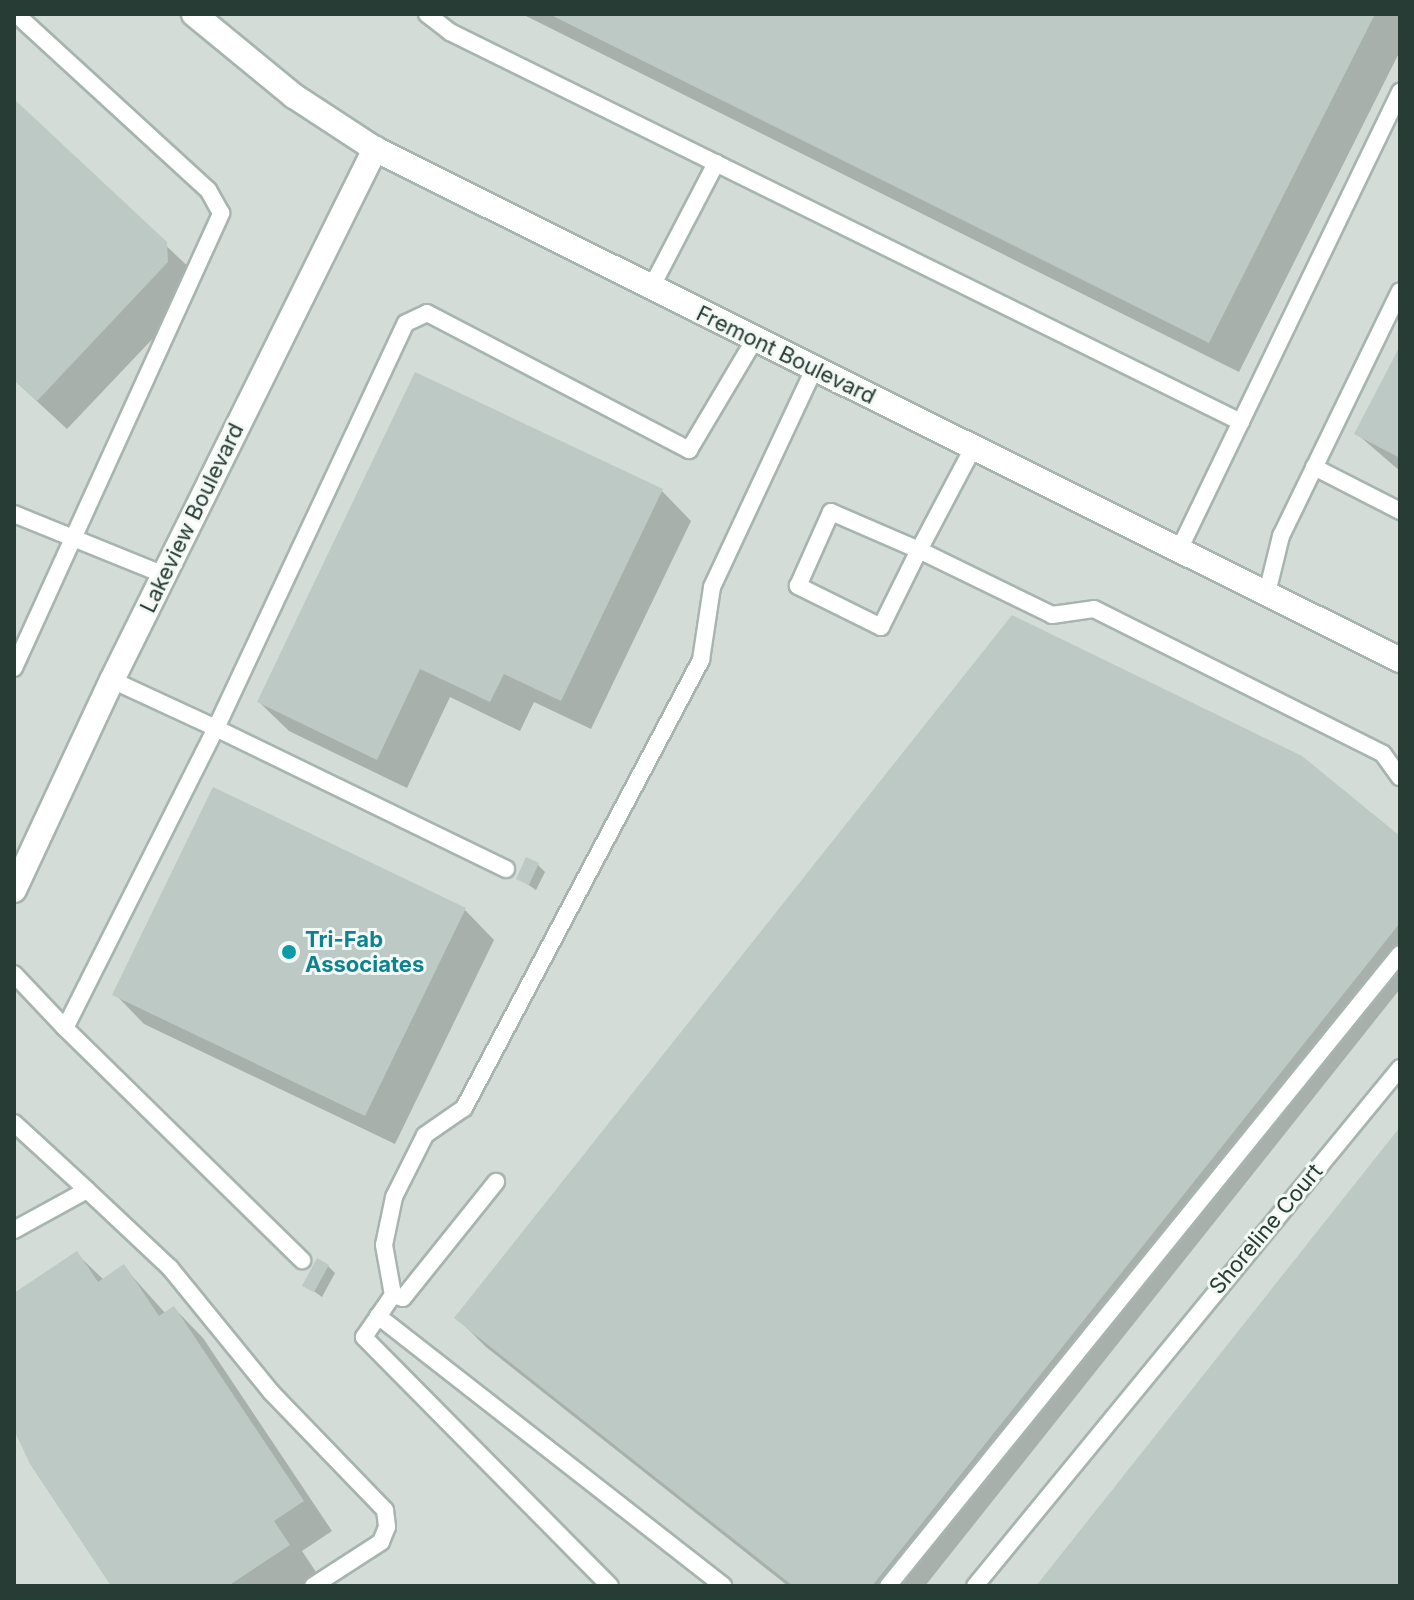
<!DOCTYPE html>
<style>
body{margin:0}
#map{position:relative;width:1414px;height:1600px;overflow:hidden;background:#e4ece8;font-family:Inter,sans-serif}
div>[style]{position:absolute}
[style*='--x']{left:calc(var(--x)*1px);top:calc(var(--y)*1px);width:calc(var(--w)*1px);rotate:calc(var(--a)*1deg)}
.built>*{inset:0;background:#d3dcd7}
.shadow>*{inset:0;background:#0003}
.building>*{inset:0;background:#bdc9c4}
.roads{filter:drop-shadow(2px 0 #a7b4af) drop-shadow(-2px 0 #a7b4af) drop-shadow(0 2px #a7b4af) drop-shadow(0 -2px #a7b4af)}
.service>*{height:16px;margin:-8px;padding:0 8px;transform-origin:8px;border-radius:8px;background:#fff}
.tertiary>*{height:24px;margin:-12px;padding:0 12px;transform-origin:12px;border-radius:12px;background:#fff}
.secondary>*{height:24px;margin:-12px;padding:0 12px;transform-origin:12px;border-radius:12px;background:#fff}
.dots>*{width:22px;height:22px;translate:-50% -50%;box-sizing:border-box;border:4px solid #f4f9f6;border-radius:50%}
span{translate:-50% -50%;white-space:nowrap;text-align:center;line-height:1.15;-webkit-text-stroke:6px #f4f9f6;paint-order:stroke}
.street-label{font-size:22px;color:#263c35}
.culture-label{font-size:22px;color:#0d838f;font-weight:700}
.left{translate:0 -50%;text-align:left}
.frame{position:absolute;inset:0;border:16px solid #263c35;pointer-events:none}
</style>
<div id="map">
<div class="built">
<i style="clip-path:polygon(14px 14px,1400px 14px,1400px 1586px,14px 1586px)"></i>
</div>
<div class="shadow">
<i style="clip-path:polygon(522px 14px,1400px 14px,1400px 51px,1239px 372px)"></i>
<i style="clip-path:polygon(14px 102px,196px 274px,197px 292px,67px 429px,14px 380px)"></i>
<i style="clip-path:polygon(1400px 350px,1400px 471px,1357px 434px)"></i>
<i style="clip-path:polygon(662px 491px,691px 521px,591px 729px,534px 702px,520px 731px,450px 697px,407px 788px,289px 731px,259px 702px)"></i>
<i style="clip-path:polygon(1400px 839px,1400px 989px,925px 1586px,788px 1586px,486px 1347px,457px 1318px)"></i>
<i style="clip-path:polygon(538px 865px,545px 872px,536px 890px,518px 878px)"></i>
<i style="clip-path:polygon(465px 910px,494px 940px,395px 1144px,144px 1024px,115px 994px)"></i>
<i style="clip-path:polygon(77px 1254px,104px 1280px,124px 1267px,166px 1314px,174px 1308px,203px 1338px,332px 1531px,302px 1551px,318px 1575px,302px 1586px,114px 1586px,14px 1422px,14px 1296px)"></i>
<i style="clip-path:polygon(328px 1266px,335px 1273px,322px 1297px,305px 1285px)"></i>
</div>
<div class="building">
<i style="clip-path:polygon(549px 14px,1375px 14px,1209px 343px)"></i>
<i style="clip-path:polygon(14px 99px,167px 242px,168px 262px,37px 401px,14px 380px)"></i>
<i style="clip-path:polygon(1400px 346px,1400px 458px,1354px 434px)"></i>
<i style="clip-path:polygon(415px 372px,663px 489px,561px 701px,504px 674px,490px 702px,420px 669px,377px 760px,257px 702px)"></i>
<i style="clip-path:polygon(1012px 615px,1302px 756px,1400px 836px,1400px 923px,872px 1586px,793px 1586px,454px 1318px)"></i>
<i style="clip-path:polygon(213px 787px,466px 908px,365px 1116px,112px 995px)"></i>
<i style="clip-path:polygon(526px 857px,539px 863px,529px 885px,516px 879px)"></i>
<i style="clip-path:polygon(1400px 1127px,1400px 1586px,1036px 1586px)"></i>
<i style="clip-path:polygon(77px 1251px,98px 1282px,124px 1264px,159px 1316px,174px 1306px,304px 1501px,274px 1521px,290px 1545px,228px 1586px,111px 1586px,30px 1464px,14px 1430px,14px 1293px)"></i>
<i style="clip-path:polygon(317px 1258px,329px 1265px,314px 1292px,302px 1286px)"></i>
</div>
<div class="roads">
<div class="service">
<i style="--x:427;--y:14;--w:29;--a:38"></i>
<i style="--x:450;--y:32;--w:882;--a:26.25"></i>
<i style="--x:651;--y:288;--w:141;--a:-62.5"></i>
<i style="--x:973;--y:448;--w:115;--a:117.9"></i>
<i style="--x:919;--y:550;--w:148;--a:26"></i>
<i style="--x:1052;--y:615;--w:42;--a:-8.1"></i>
<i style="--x:1094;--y:609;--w:323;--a:26.6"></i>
<i style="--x:1383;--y:754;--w:29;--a:54"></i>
<i style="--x:1314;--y:467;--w:97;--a:27.1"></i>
<i style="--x:831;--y:512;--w:96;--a:23.4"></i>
<i style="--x:919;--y:550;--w:86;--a:116.3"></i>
<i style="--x:881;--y:627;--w:93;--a:-153.7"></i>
<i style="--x:798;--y:586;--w:81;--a:-66"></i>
<i style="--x:14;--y:514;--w:162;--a:22.1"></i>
<i style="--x:1179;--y:550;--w:509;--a:-64.24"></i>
<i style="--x:1267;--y:593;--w:59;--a:-76.2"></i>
<i style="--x:1281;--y:536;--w:272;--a:-64.1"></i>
<i style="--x:14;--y:668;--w:500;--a:-65.5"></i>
<i style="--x:221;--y:213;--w:26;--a:-119"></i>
<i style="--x:208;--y:190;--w:260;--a:-137.5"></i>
<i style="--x:112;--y:680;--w:115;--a:24.8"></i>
<i style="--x:216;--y:728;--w:336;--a:116.7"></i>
<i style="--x:65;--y:1028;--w:332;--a:44.4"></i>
<i style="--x:506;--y:869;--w:322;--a:-154.1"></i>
<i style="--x:216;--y:728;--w:447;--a:-64.9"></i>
<i style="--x:406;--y:323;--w:23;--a:-25"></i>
<i style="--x:427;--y:313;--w:296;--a:27.6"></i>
<i style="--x:689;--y:450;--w:129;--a:-59.3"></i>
<i style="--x:14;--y:974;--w:74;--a:46.6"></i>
<i style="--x:14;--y:1123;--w:99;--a:42.5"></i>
<i style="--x:87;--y:1190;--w:83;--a:151.3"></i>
<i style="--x:87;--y:1190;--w:114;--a:43.2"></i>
<i style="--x:170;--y:1268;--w:160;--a:50.8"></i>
<i style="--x:271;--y:1392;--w:164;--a:46"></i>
<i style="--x:385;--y:1510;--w:17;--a:83"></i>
<i style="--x:387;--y:1527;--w:16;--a:112"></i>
<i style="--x:381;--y:1542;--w:81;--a:147.1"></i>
<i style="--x:393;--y:1295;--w:10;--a:17"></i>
<i style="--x:403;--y:1298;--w:149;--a:-51.3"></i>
<i style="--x:378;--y:1316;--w:438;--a:38"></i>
<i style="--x:610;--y:1586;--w:350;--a:-134.7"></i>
<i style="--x:364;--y:1337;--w:51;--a:-55.4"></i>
<i style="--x:393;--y:1295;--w:51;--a:-100.2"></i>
<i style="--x:384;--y:1245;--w:49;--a:-78.2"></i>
<i style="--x:394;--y:1197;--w:69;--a:-63.4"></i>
<i style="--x:425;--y:1135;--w:47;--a:-34.7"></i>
<i style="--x:464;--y:1108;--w:507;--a:-62.12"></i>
<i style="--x:701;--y:660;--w:74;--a:-81.4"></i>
<i style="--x:712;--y:587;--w:241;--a:-64.9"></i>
<i style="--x:888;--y:1586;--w:813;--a:-50.99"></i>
<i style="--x:975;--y:1586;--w:670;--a:-50.63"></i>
</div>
<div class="tertiary">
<i style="--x:14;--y:890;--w:232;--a:-65"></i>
<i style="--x:112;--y:680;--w:593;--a:-63.65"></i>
</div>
<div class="secondary">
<i style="--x:194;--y:14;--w:129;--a:39.4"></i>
<i style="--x:294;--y:96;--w:97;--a:33.2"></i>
<i style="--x:375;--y:149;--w:1145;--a:26.5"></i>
</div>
</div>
<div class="dots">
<i style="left:289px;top:952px;background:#0f9aa8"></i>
</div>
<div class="street-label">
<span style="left:786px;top:355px;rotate:26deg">Fremont Boulevard</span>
<span style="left:192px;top:518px;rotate:-64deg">Lakeview Boulevard</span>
<span style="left:1266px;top:1229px;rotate:-50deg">Shoreline Court</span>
</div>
<div class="culture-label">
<span class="left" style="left:305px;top:952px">Tri-Fab<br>Associates</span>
</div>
<div class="frame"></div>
</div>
